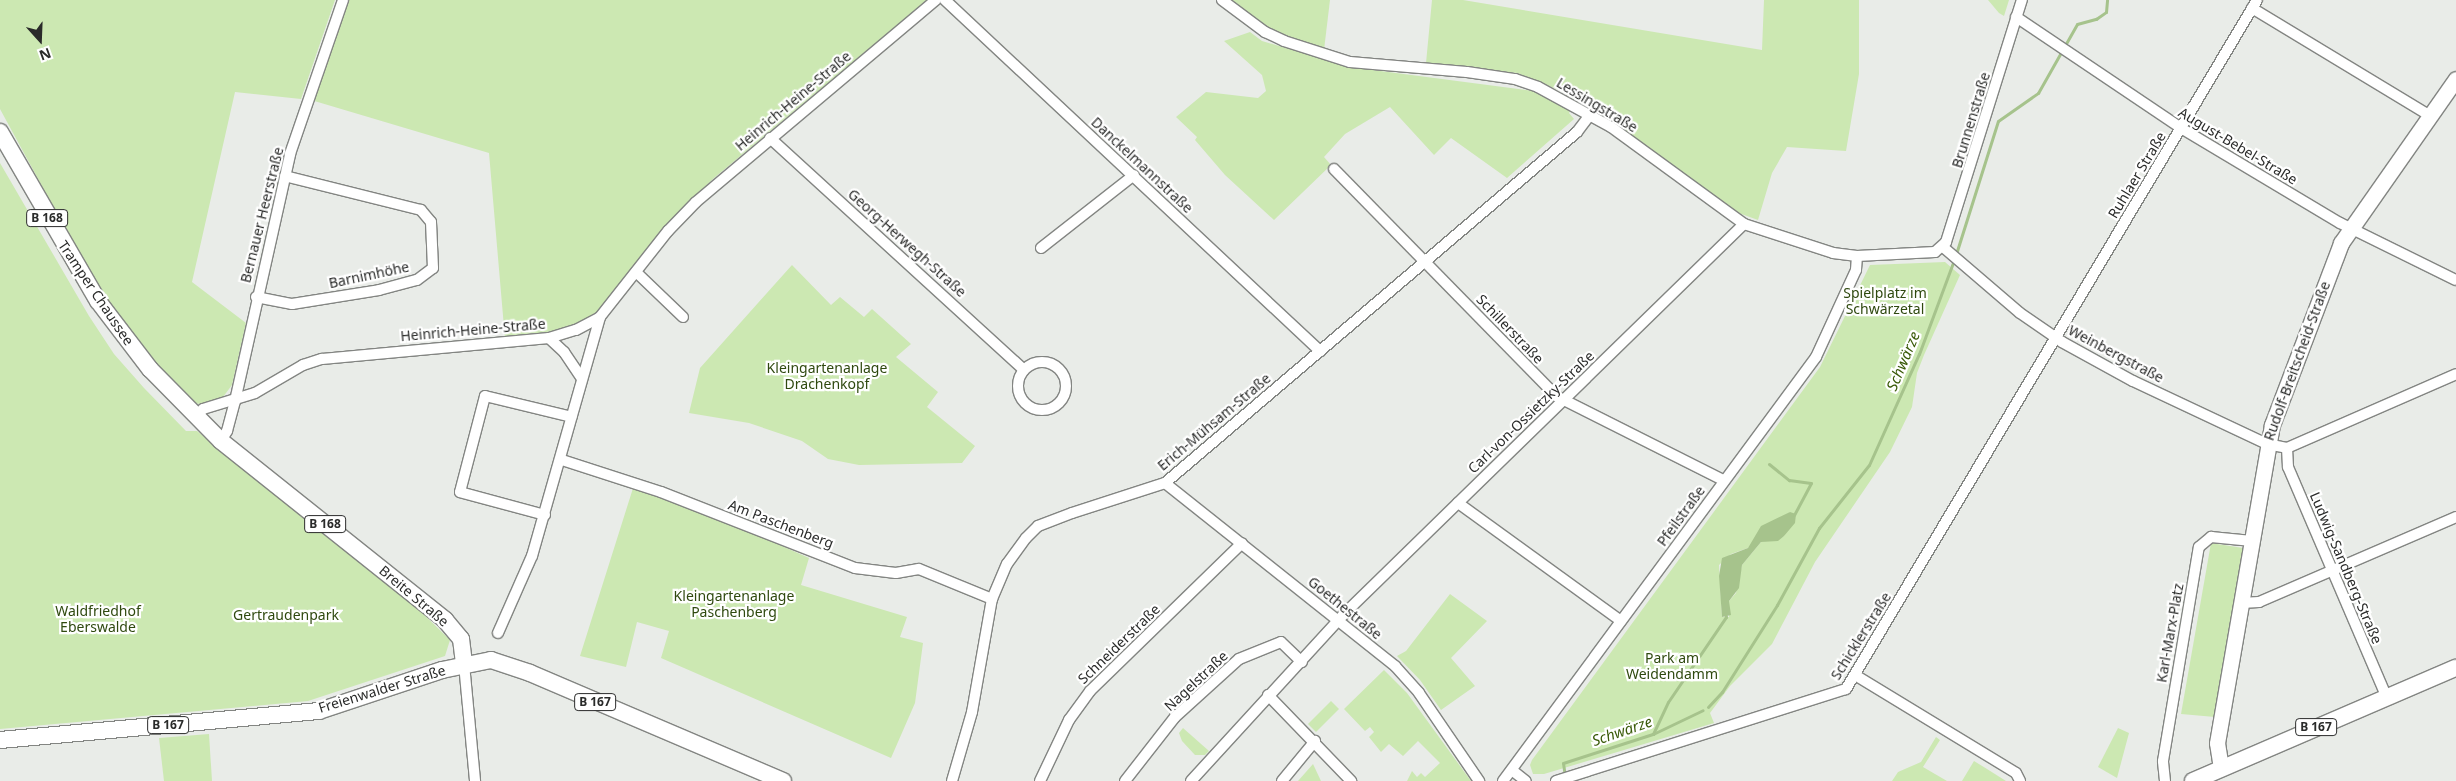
<!DOCTYPE html>
<meta charset="utf-8">
<style>
body{margin:0}
#map{position:relative;width:2456px;height:781px;overflow:hidden;background:#e9ece8;font-family:"Noto Sans",sans-serif}
div>[style]{position:absolute}
[style*='--x']{left:calc(var(--x)*1px);top:calc(var(--y)*1px);width:calc(var(--w)*1px);rotate:calc(var(--a)*1deg)}
.green>*{inset:0;background:#cce8b2}
.water>*{inset:0;background:#a6c38c}
.stream>*{height:3px;margin:-1.5px;padding:0 1.5px;transform-origin:1.5px;border-radius:1.5px;background:#a6c38c}
.roads{filter:drop-shadow(1px 0 #838582) drop-shadow(-1px 0 #838582) drop-shadow(0 1px #838582) drop-shadow(0 -1px #838582)}
.minor>*{height:10px;margin:-5px;padding:0 5px;transform-origin:5px;border-radius:5px;background:#fff}
.minor>.ring{margin:-5px;padding:0;box-sizing:content-box;background:none;border:10px solid #fff;border-radius:50%}
.secondary>*{height:15px;margin:-7.5px;padding:0 7.5px;transform-origin:7.5px;border-radius:7.5px;background:#fff}
.primary>*{height:16px;margin:-8px;padding:0 8px;transform-origin:8px;border-radius:8px;background:#fff}
span{translate:-50% -50%;white-space:nowrap;text-align:center;line-height:1.15;-webkit-text-stroke:4.5px #fff;paint-order:stroke}
.shield-label span{padding:1px 4px;background:#fff;border:1px solid;border-radius:4px;-webkit-text-stroke-width:0}
.shield-label{font-size:12px;color:#2a2b2a;font-weight:700}
.street-label{font-size:14px;color:#2a2b2a}
.park-label{font-size:14px;color:#2f490f}
.water-label{font-size:15px;color:#395a08;font-style:italic}
.north{position:absolute;left:15px;top:15px;width:50px;height:50px;-webkit-text-stroke:4px #fff;paint-order:stroke;rotate:160deg;font-size:14px;font-weight:700;line-height:20px;text-align:center;color:#2a2b2a}
.north::after{content:'';display:block;margin:auto;width:18px;height:22px;background:#2a2b2a;clip-path:polygon(50% 0,100% 100%,50% 72%,0 100%)}
</style>
<div id="map">
<div class="green">
<i style="clip-path:polygon(0 0,335px 0,301px 99px,235px 92px,192px 282px,246px 323px,232px 385px,223px 397px,201px 404px,190px 403px,182px 396px,105px 302px,0 109px)"></i>
<i style="clip-path:polygon(348px 0,928px 0,714px 178px,668px 223px,599px 314px,570px 328px,505px 339px,489px 153px,311px 100px)"></i>
<i style="clip-path:polygon(1225px 0,1330px 0,1324px 50px,1271px 31px)"></i>
<i style="clip-path:polygon(1432px 0,1463px 0,1762px 50px,1764px 0,1859px 0,1859px 74px,1846px 151px,1787px 147px,1772px 173px,1758px 220px,1733px 211px,1614px 122px,1561px 91px,1517px 73px,1426px 63px)"></i>
<i style="clip-path:polygon(1988px 0,2009px 0,2004px 16px,1999px 13px)"></i>
<i style="clip-path:polygon(1250px 32px,1262px 41px,1350px 67px,1541px 92px,1571px 109px,1569px 113px,1574px 119px,1507px 178px,1451px 138px,1434px 155px,1390px 107px,1345px 134px,1324px 157px,1331px 165px,1274px 220px,1225px 175px,1195px 140px,1197px 137px,1176px 117px,1206px 92px,1258px 98px,1266px 91px,1262px 75px,1224px 41px)"></i>
<i style="clip-path:polygon(0 163px,89px 316px,114px 354px,144px 388px,186px 431px,197px 431px,405px 596px,450px 640px,445px 656px,308px 701px,0 729px)"></i>
<i style="clip-path:polygon(evenodd,1945px 262px,1960px 275px,1924px 355px,1917px 373px,1912px 407px,1890px 452px,1815px 562px,1772px 644px,1730px 686px,1710px 713px,1714px 723px,1544px 774px,1533px 774px,1530px 765px,1532px 760px,1820px 367px,1870px 265px,1945px 262px,1790px 512px,1784px 536px,1761px 542px,1742px 565px,1736px 593px,1729px 601px,1729px 617px,1722px 617px,1719px 565px,1731px 554px,1748px 548px,1790px 512px)"></i>
<i style="clip-path:polygon(792px 265px,831px 305px,840px 297px,864px 317px,872px 309px,911px 344px,896px 357px,938px 392px,927px 407px,975px 446px,962px 463px,859px 465px,828px 459px,802px 441px,749px 423px,689px 413px,700px 368px)"></i>
<i style="clip-path:polygon(634px 485px,661px 492px,809px 558px,801px 585px,907px 617px,900px 637px,923px 643px,915px 703px,891px 758px,661px 658px,669px 631px,637px 622px,626px 667px,580px 656px)"></i>
<i style="clip-path:polygon(2211px 543px,2243px 548px,2215px 717px,2181px 714px)"></i>
<i style="clip-path:polygon(1450px 594px,1487px 621px,1451px 658px,1475px 686px,1441px 710px,1420px 680px,1397px 656px,1406px 651px)"></i>
<i style="clip-path:polygon(1384px 670px,1407px 693px,1471px 781px,1407px 781px,1412px 771px,1417px 777px,1421px 773px,1425px 777px,1440px 763px,1418px 741px,1403px 756px,1389px 744px,1381px 752px,1369px 737px,1374px 732px,1370px 727px,1365px 731px,1344px 709px)"></i>
<i style="clip-path:polygon(1331px 701px,1339px 709px,1316px 732px,1308px 724px)"></i>
<i style="clip-path:polygon(1183px 728px,1209px 751px,1205px 755px,1195px 755px,1182px 741px,1179px 733px)"></i>
<i style="clip-path:polygon(2118px 728px,2129px 733px,2117px 778px,2098px 767px)"></i>
<i style="clip-path:polygon(209px 734px,212px 781px,164px 781px,159px 738px)"></i>
<i style="clip-path:polygon(1936px 737px,1940px 740px,1923px 767px,1947px 781px,1892px 781px,1898px 772px,1921px 762px)"></i>
<i style="clip-path:polygon(1974px 761px,1987px 769px,2006px 781px,1962px 781px)"></i>
<i style="clip-path:polygon(1313px 764px,1321px 781px,1298px 781px)"></i>
</div>
<div class="water">
<i style="clip-path:polygon(1790px 512px,1796px 514px,1795px 523px,1784px 536px,1778px 541px,1761px 542px,1742px 565px,1739px 588px,1729px 601px,1731px 615px,1722px 617px,1719px 576px,1722px 558px,1748px 548px,1761px 526px)"></i>
</div>
<div class="stream">
<i style="--x:1956;--y:254;--w:139;--a:-72.5"></i>
<i style="--x:1998;--y:121;--w:49;--a:-35"></i>
<i style="--x:2038;--y:93;--w:79;--a:-60.5"></i>
<i style="--x:2077;--y:24;--w:20;--a:-15"></i>
<i style="--x:2096;--y:19;--w:12;--a:-35"></i>
<i style="--x:2106;--y:12;--w:12;--a:-85"></i>
<i style="--x:1769;--y:464;--w:26;--a:39"></i>
<i style="--x:1789;--y:480;--w:22;--a:8"></i>
<i style="--x:1811;--y:483;--w:36;--a:118"></i>
<i style="--x:1708;--y:707;--w:21;--a:-47"></i>
<i style="--x:1722;--y:692;--w:103;--a:-57.7"></i>
<i style="--x:1777;--y:605;--w:88;--a:-61.4"></i>
<i style="--x:1819;--y:528;--w:80;--a:-51.6"></i>
<i style="--x:1869;--y:465;--w:122;--a:-65.8"></i>
<i style="--x:1919;--y:354;--w:100;--a:-69.6"></i>
<i style="--x:1653;--y:734;--w:35;--a:-65"></i>
<i style="--x:1668;--y:702;--w:103;--a:-55.7"></i>
<i style="--x:1726;--y:617;--w:4;--a:-104"></i>
<i style="--x:1565;--y:777;--w:14;--a:-98"></i>
<i style="--x:1563;--y:763;--w:95;--a:-17.9"></i>
<i style="--x:1653;--y:734;--w:55;--a:-25.6"></i>
</div>
<div class="roads">
<div class="minor">
<i style="--x:945;--y:0;--w:514;--a:43.11"></i>
<i style="--x:1222;--y:0;--w:54;--a:36.7"></i>
<i style="--x:1265;--y:32;--w:21;--a:25"></i>
<i style="--x:1284;--y:41;--w:69;--a:17.7"></i>
<i style="--x:1350;--y:62;--w:117;--a:4.9"></i>
<i style="--x:1467;--y:72;--w:49;--a:8.3"></i>
<i style="--x:1515;--y:79;--w:24;--a:19"></i>
<i style="--x:1538;--y:87;--w:83;--a:28.7"></i>
<i style="--x:1611;--y:127;--w:165;--a:36.1"></i>
<i style="--x:1744;--y:224;--w:94;--a:18"></i>
<i style="--x:1833;--y:253;--w:24;--a:7"></i>
<i style="--x:1857;--y:256;--w:78;--a:-2.9"></i>
<i style="--x:1935;--y:252;--w:15;--a:-42"></i>
<i style="--x:1946;--y:242;--w:254;--a:-72.6"></i>
<i style="--x:2252;--y:8;--w:207;--a:31.2"></i>
<i style="--x:2016;--y:17;--w:199;--a:33.9"></i>
<i style="--x:2181;--y:128;--w:185;--a:30.9"></i>
<i style="--x:2340;--y:223;--w:129;--a:26.2"></i>
<i style="--x:770;--y:138;--w:344;--a:42.4"></i>
<i style="--x:1334;--y:169;--w:318;--a:45.6"></i>
<i style="--x:1556;--y:396;--w:187;--a:26.7"></i>
<i style="--x:1943;--y:247;--w:101;--a:40.6"></i>
<i style="--x:2020;--y:313;--w:51;--a:34.6"></i>
<i style="--x:2062;--y:342;--w:81;--a:28.8"></i>
<i style="--x:2133;--y:381;--w:148;--a:25.2"></i>
<i style="--x:2267;--y:444;--w:20;--a:11"></i>
<i style="--x:2287;--y:448;--w:184;--a:-23.6"></i>
<i style="--x:1041;--y:248;--w:118;--a:-38.1"></i>
<i style="--x:636;--y:272;--w:65;--a:43.8"></i>
<i style="--x:256;--y:297;--w:37;--a:11"></i>
<i style="--x:292;--y:304;--w:88;--a:-9.1"></i>
<i style="--x:379;--y:290;--w:39;--a:-15"></i>
<i style="--x:417;--y:280;--w:20;--a:-37"></i>
<i style="--x:433;--y:268;--w:46;--a:-92.5"></i>
<i style="--x:431;--y:222;--w:16;--a:-130"></i>
<i style="--x:421;--y:210;--w:140;--a:-166"></i>
<i style="--x:549;--y:338;--w:21;--a:43"></i>
<i style="--x:564;--y:352;--w:30;--a:56"></i>
<i class="ring" style="left:1018px;top:362px;width:38px;height:38px"></i>
<i style="--x:196;--y:416;--w:10;--a:-45"></i>
<i style="--x:203;--y:409;--w:54;--a:-17.1"></i>
<i style="--x:255;--y:393;--w:56;--a:-30.3"></i>
<i style="--x:303;--y:365;--w:20;--a:-18"></i>
<i style="--x:322;--y:359;--w:228;--a:-5.3"></i>
<i style="--x:549;--y:338;--w:28;--a:-17"></i>
<i style="--x:576;--y:330;--w:27;--a:-28"></i>
<i style="--x:600;--y:317;--w:110;--a:-51.7"></i>
<i style="--x:668;--y:231;--w:40;--a:-46"></i>
<i style="--x:696;--y:202;--w:314;--a:-40.1"></i>
<i style="--x:221;--y:441;--w:12;--a:-59"></i>
<i style="--x:227;--y:431;--w:31;--a:-75"></i>
<i style="--x:235;--y:401;--w:253;--a:-77.4"></i>
<i style="--x:290;--y:154;--w:163;--a:-71"></i>
<i style="--x:2287;--y:448;--w:19;--a:87"></i>
<i style="--x:2288;--y:467;--w:251;--a:66.8"></i>
<i style="--x:562;--y:460;--w:104;--a:17.9"></i>
<i style="--x:661;--y:492;--w:208;--a:21.4"></i>
<i style="--x:855;--y:568;--w:41;--a:7"></i>
<i style="--x:896;--y:573;--w:23;--a:-10"></i>
<i style="--x:919;--y:569;--w:79;--a:22.3"></i>
<i style="--x:1165;--y:483;--w:294;--a:38.5"></i>
<i style="--x:1395;--y:666;--w:36;--a:48"></i>
<i style="--x:1419;--y:693;--w:107;--a:55.7"></i>
<i style="--x:1458;--y:503;--w:201;--a:35.9"></i>
<i style="--x:545;--y:515;--w:88;--a:-164.9"></i>
<i style="--x:460;--y:492;--w:99;--a:-75.4"></i>
<i style="--x:485;--y:396;--w:89;--a:13.6"></i>
<i style="--x:2241;--y:603;--w:18;--a:-3"></i>
<i style="--x:2259;--y:602;--w:215;--a:-23.3"></i>
<i style="--x:498;--y:633;--w:84;--a:-66.2"></i>
<i style="--x:532;--y:556;--w:248;--a:-74.1"></i>
<i style="--x:464;--y:664;--w:118;--a:84.6"></i>
<i style="--x:1855;--y:675;--w:188;--a:31.3"></i>
<i style="--x:2016;--y:773;--w:9;--a:63"></i>
<i style="--x:1268;--y:695;--w:120;--a:46"></i>
<i style="--x:1513;--y:771;--w:16;--a:38"></i>
<i style="--x:952;--y:781;--w:72;--a:-73.8"></i>
<i style="--x:972;--y:712;--w:115;--a:-80"></i>
<i style="--x:992;--y:599;--w:38;--a:-67"></i>
<i style="--x:1007;--y:564;--w:32;--a:-54"></i>
<i style="--x:1026;--y:538;--w:17;--a:-45"></i>
<i style="--x:1038;--y:526;--w:36;--a:-21"></i>
<i style="--x:1072;--y:513;--w:98;--a:-17.9"></i>
<i style="--x:1165;--y:483;--w:541;--a:-40.43"></i>
<i style="--x:1577;--y:132;--w:21;--a:-53"></i>
<i style="--x:1040;--y:781;--w:68;--a:-64.6"></i>
<i style="--x:1069;--y:720;--w:36;--a:-54"></i>
<i style="--x:1090;--y:691;--w:212;--a:-44.2"></i>
<i style="--x:1125;--y:781;--w:81;--a:-52"></i>
<i style="--x:1175;--y:717;--w:86;--a:-42.2"></i>
<i style="--x:1239;--y:659;--w:45;--a:-22"></i>
<i style="--x:1281;--y:642;--w:29;--a:44"></i>
<i style="--x:1191;--y:781;--w:225;--a:-47.5"></i>
<i style="--x:1343;--y:615;--w:560;--a:-44.28"></i>
<i style="--x:1282;--y:781;--w:52;--a:-50.5"></i>
<i style="--x:1503;--y:781;--w:527;--a:-53.56"></i>
<i style="--x:1816;--y:357;--w:96;--a:-65.3"></i>
<i style="--x:1856;--y:270;--w:14;--a:-86"></i>
<i style="--x:1556;--y:781;--w:304;--a:-17.6"></i>
<i style="--x:1846;--y:689;--w:802;--a:-59.18"></i>
<i style="--x:2165;--y:781;--w:20;--a:-96"></i>
<i style="--x:2163;--y:761;--w:217;--a:-80.5"></i>
<i style="--x:2199;--y:547;--w:16;--a:-40"></i>
<i style="--x:2211;--y:537;--w:41;--a:5.6"></i>
</div>
<div class="secondary">
<i style="--x:2221;--y:768;--w:25;--a:-99"></i>
<i style="--x:2217;--y:743;--w:323;--a:-80.2"></i>
<i style="--x:2272;--y:425;--w:195;--a:-69.2"></i>
<i style="--x:2341;--y:243;--w:200;--a:-55"></i>
</div>
<div class="primary">
<i style="--x:0;--y:132;--w:195;--a:59.9"></i>
<i style="--x:98;--y:301;--w:86;--a:52.6"></i>
<i style="--x:150;--y:369;--w:101;--a:45.4"></i>
<i style="--x:221;--y:441;--w:287;--a:38.6"></i>
<i style="--x:445;--y:620;--w:25;--a:50"></i>
<i style="--x:461;--y:639;--w:25;--a:83"></i>
<i style="--x:0;--y:740;--w:320;--a:-5.2"></i>
<i style="--x:319;--y:711;--w:130;--a:-18.4"></i>
<i style="--x:442;--y:670;--w:50;--a:-11.5"></i>
<i style="--x:491;--y:660;--w:41;--a:18.4"></i>
<i style="--x:530;--y:673;--w:275;--a:23.1"></i>
<i style="--x:2193;--y:781;--w:286;--a:-23.3"></i>
</div>
</div>
<div class="shield-label">
<span style="left:47px;top:218px">B 168</span>
<span style="left:325px;top:524px">B 168</span>
<span style="left:595px;top:702px">B 167</span>
<span style="left:168px;top:725px">B 167</span>
<span style="left:2316px;top:727px">B 167</span>
</div>
<div class="street-label">
<span style="left:793px;top:101px;rotate:-40deg">Heinrich-Heine-Straße</span>
<span style="left:1597px;top:105px;rotate:31deg">Lessingstraße</span>
<span style="left:1971px;top:120px;rotate:-73deg">Brunnenstraße</span>
<span style="left:2238px;top:146px;rotate:31deg">August-Bebel-Straße</span>
<span style="left:1142px;top:165px;rotate:43deg">Danckelmannstraße</span>
<span style="left:2137px;top:175px;rotate:-59deg">Ruhlaer Straße</span>
<span style="left:262px;top:215px;rotate:-76deg">Bernauer Heerstraße</span>
<span style="left:907px;top:243px;rotate:42deg">Georg-Herwegh-Straße</span>
<span style="left:369px;top:275px;rotate:-12deg">Barnimhöhe</span>
<span style="left:96px;top:293px;rotate:56deg">Tramper Chaussee</span>
<span style="left:1510px;top:329px;rotate:46deg">Schillerstraße</span>
<span style="left:473px;top:330px;rotate:-5deg">Heinrich-Heine-Straße</span>
<span style="left:2116px;top:354px;rotate:28deg">Weinbergstraße</span>
<span style="left:2297px;top:361px;rotate:-70deg">Rudolf-Breitscheid-Straße</span>
<span style="left:1531px;top:412px;rotate:-44deg">Carl-von-Ossietzky-Straße</span>
<span style="left:1214px;top:422px;rotate:-40deg">Erich-Mühsam-Straße</span>
<span style="left:1681px;top:516px;rotate:-54deg">Pfeilstraße</span>
<span style="left:781px;top:524px;rotate:21deg">Am Paschenberg</span>
<span style="left:2346px;top:568px;rotate:67deg">Ludwig-Sandberg-Straße</span>
<span style="left:414px;top:596px;rotate:40deg">Breite Straße</span>
<span style="left:1345px;top:608px;rotate:39deg">Goethestraße</span>
<span style="left:2170px;top:633px;rotate:-80deg">Karl-Marx-Platz</span>
<span style="left:1861px;top:636px;rotate:-58deg">Schicklerstraße</span>
<span style="left:1119px;top:644px;rotate:-44deg">Schneiderstraße</span>
<span style="left:1196px;top:681px;rotate:-43deg">Nagelstraße</span>
<span style="left:382px;top:689px;rotate:-17deg">Freienwalder Straße</span>
</div>
<div class="park-label">
<span style="left:1885px;top:301px">Spielplatz im<br>Schwärzetal</span>
<span style="left:827px;top:376px">Kleingartenanlage<br>Drachenkopf</span>
<span style="left:734px;top:604px">Kleingartenanlage<br>Paschenberg</span>
<span style="left:98px;top:619px">Waldfriedhof<br>Eberswalde</span>
<span style="left:286px;top:615px">Gertraudenpark</span>
<span style="left:1672px;top:666px">Park am<br>Weidendamm</span>
</div>
<div class="water-label">
<span style="left:1903px;top:361px;rotate:-67deg">Schwärze</span>
<span style="left:1622px;top:731px;rotate:-19deg">Schwärze</span>
</div>
<div class="north">N</div>
</div>
